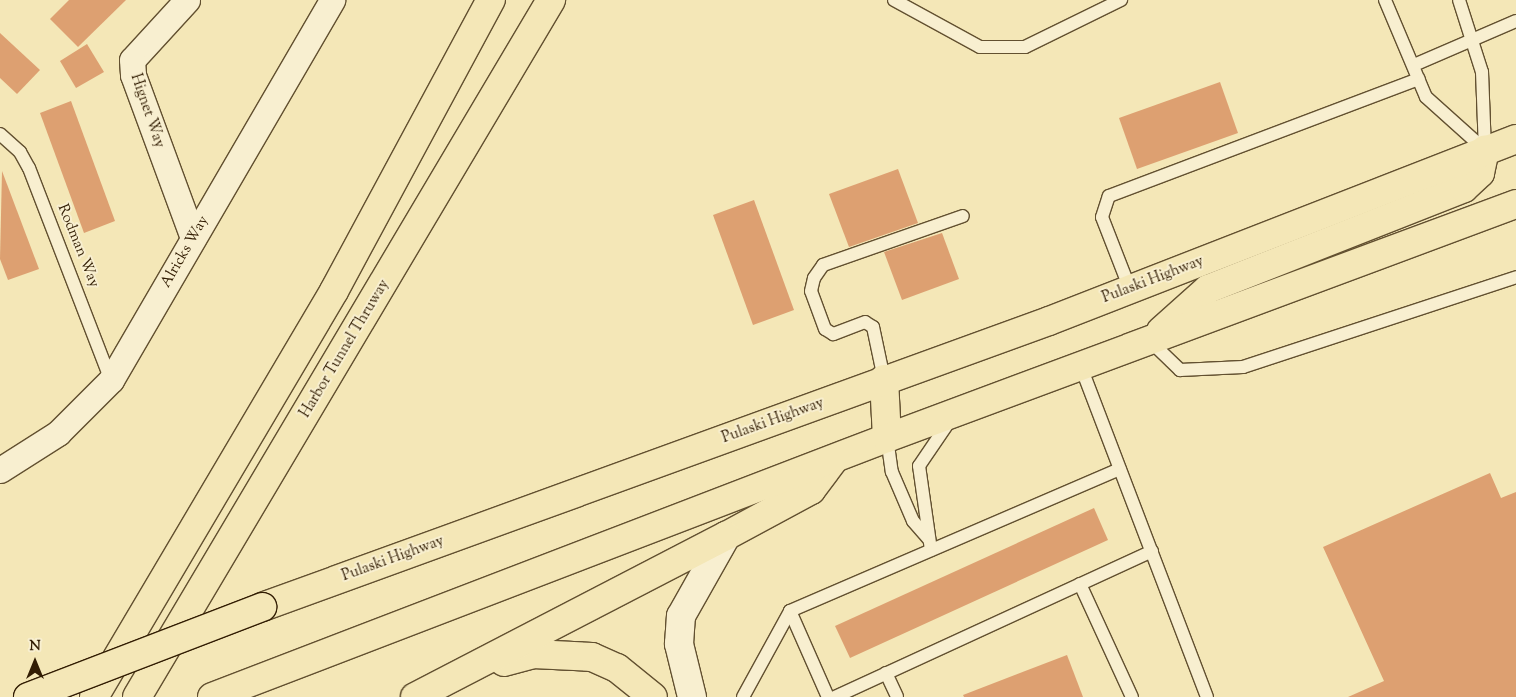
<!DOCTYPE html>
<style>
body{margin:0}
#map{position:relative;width:1516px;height:697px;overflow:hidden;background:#f4e7b7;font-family:"Sorts Mill Goudy",serif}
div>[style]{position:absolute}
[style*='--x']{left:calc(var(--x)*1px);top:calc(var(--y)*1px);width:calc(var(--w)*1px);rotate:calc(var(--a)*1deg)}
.building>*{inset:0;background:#dda071}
.roads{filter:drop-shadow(1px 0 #625030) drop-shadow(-1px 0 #625030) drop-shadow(0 1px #625030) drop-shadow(0 -1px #625030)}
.service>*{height:12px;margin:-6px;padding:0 6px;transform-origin:6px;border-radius:6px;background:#f8efd0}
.minor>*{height:25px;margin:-12.5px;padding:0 12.5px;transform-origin:12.5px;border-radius:12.5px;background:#f8efd0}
.secondary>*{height:28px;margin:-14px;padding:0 14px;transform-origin:14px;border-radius:14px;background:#f8efd0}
.primary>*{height:28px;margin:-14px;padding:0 14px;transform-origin:14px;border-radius:14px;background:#f4e7b7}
.motorway>*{height:28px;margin:-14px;padding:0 14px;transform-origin:14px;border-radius:14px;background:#f4e7b7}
.bridges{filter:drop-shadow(1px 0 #321d03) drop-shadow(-1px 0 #321d03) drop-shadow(0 1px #321d03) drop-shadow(0 -1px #321d03)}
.primary-bridge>*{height:28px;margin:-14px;padding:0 14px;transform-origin:14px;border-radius:14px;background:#f4e7b7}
span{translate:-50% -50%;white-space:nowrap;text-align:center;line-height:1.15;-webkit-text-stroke:4px #f8efd0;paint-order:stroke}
.street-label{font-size:15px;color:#321d03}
.north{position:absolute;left:10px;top:637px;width:50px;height:50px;-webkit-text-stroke:4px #f8efd0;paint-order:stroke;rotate:0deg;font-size:14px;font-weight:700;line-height:20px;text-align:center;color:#321d03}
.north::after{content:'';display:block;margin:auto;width:18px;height:22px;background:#321d03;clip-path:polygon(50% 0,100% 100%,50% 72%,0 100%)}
</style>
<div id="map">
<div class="building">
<i style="clip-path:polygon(69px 0,126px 0,78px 47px,50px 19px)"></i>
<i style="clip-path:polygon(0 33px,40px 70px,17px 94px,0 78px)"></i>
<i style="clip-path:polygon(87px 44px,104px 72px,76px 88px,60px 61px)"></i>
<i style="clip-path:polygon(1220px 82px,1238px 133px,1137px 169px,1119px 118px)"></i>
<i style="clip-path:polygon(71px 101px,115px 221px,84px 233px,40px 113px)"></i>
<i style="clip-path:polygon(898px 169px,918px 223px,849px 247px,829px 194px)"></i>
<i style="clip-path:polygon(2px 171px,39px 269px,8px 280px,0 259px)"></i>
<i style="clip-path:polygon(754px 200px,794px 310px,753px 325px,713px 215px)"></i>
<i style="clip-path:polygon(942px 233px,959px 279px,902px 300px,884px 252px)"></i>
<i style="clip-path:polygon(1490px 473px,1501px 498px,1516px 492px,1516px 697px,1348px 697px,1384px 681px,1323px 547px)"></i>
<i style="clip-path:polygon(1094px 508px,1108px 540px,850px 658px,835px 626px)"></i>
<i style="clip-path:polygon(1067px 655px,1083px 697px,964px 697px,963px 695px)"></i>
</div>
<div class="roads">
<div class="service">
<i style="--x:894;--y:0;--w:98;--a:28.7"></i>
<i style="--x:980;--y:47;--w:45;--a:0"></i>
<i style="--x:1025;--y:47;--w:107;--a:-26.1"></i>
<i style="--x:1385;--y:0;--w:105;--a:67.1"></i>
<i style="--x:1426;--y:97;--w:79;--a:41.9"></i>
<i style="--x:1459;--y:0;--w:76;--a:72.3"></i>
<i style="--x:1482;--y:72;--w:78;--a:87.8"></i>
<i style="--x:1414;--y:65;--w:111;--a:-23.3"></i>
<i style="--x:0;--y:134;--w:27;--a:42"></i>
<i style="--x:20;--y:152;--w:18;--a:61"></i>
<i style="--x:29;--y:168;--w:227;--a:68.9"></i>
<i style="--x:1130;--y:289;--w:77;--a:-111.3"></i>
<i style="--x:1102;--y:217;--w:22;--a:-72"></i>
<i style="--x:1109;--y:196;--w:331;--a:-20.7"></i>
<i style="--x:1150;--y:341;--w:42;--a:44"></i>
<i style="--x:1180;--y:370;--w:63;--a:-2.7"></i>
<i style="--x:1243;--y:367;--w:287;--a:-18.2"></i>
<i style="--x:1081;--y:367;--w:353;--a:69.1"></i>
<i style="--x:884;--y:379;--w:53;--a:-101.9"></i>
<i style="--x:873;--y:327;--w:9;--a:-148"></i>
<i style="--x:865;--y:322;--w:34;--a:159"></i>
<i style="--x:833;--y:334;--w:9;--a:-148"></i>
<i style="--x:825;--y:329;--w:40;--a:-110.2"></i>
<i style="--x:811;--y:291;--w:13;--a:-77"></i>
<i style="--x:814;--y:278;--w:16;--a:-55"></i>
<i style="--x:823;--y:265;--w:148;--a:-19.3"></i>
<i style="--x:887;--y:438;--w:34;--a:82"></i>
<i style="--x:892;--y:472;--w:53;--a:66.8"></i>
<i style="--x:913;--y:521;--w:23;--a:49"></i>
<i style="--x:931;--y:550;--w:85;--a:-98.1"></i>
<i style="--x:919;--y:466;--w:57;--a:-55.8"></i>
<i style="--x:1080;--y:584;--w:124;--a:65.3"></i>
<i style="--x:790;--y:611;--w:94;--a:66.2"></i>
<i style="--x:886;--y:673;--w:26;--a:65"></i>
<i style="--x:743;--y:697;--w:98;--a:-61.3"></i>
<i style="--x:790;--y:611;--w:359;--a:-23.3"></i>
<i style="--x:835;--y:697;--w:349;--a:-24.7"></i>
</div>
<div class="minor">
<i style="--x:187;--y:0;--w:81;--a:132.5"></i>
<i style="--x:132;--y:60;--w:15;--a:86"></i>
<i style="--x:133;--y:75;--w:174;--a:69.8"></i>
<i style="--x:0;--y:470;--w:69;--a:-32.5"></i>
<i style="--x:58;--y:433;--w:75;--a:-45"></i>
<i style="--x:111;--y:380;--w:440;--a:-59.8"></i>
</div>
<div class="secondary">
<i style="--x:692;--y:697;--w:55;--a:-103.8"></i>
<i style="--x:679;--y:644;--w:28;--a:-86"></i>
<i style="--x:681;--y:616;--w:92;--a:-60.6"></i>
</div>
<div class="primary">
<i style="--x:1161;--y:331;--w:63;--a:-41.8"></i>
<i style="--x:1208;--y:289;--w:275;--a:-21.5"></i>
<i style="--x:1464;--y:188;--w:22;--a:-43"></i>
<i style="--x:1480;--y:173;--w:24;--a:-78"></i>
<i style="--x:884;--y:379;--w:59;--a:87.1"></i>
<i style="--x:726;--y:536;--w:97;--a:-28.4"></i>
<i style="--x:811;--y:490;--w:38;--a:-53"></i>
<i style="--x:262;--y:607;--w:837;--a:-19.97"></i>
<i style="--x:1049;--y:321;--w:501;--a:-21.29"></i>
<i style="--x:212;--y:697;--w:723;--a:-20.99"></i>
<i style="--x:887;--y:438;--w:671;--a:-20.41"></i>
</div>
<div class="motorway">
<i style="--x:504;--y:662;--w:30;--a:-15"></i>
<i style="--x:533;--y:654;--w:59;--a:2.9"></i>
<i style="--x:592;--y:657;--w:27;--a:24"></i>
<i style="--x:617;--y:668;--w:46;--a:38.9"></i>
<i style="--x:94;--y:697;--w:472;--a:-59.4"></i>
<i style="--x:334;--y:291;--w:331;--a:-61.7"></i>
<i style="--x:137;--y:697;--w:811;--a:-59.29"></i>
<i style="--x:415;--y:697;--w:350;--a:-27.4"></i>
</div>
</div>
<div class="bridges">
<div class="primary-bridge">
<i style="--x:28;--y:697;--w:251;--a:-21"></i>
</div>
</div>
<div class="street-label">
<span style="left:147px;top:111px;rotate:71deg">Hignet Way</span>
<span style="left:78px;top:246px;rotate:68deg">Rodman Way</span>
<span style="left:185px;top:252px;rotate:-60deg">Alricks Way</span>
<span style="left:1153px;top:280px;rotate:-21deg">Pulaski Highway</span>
<span style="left:345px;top:349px;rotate:-59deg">Harbor Tunnel Thruway</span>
<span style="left:773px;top:421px;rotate:-20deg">Pulaski Highway</span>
<span style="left:393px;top:559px;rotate:-20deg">Pulaski Highway</span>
</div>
<div class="north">N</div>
</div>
